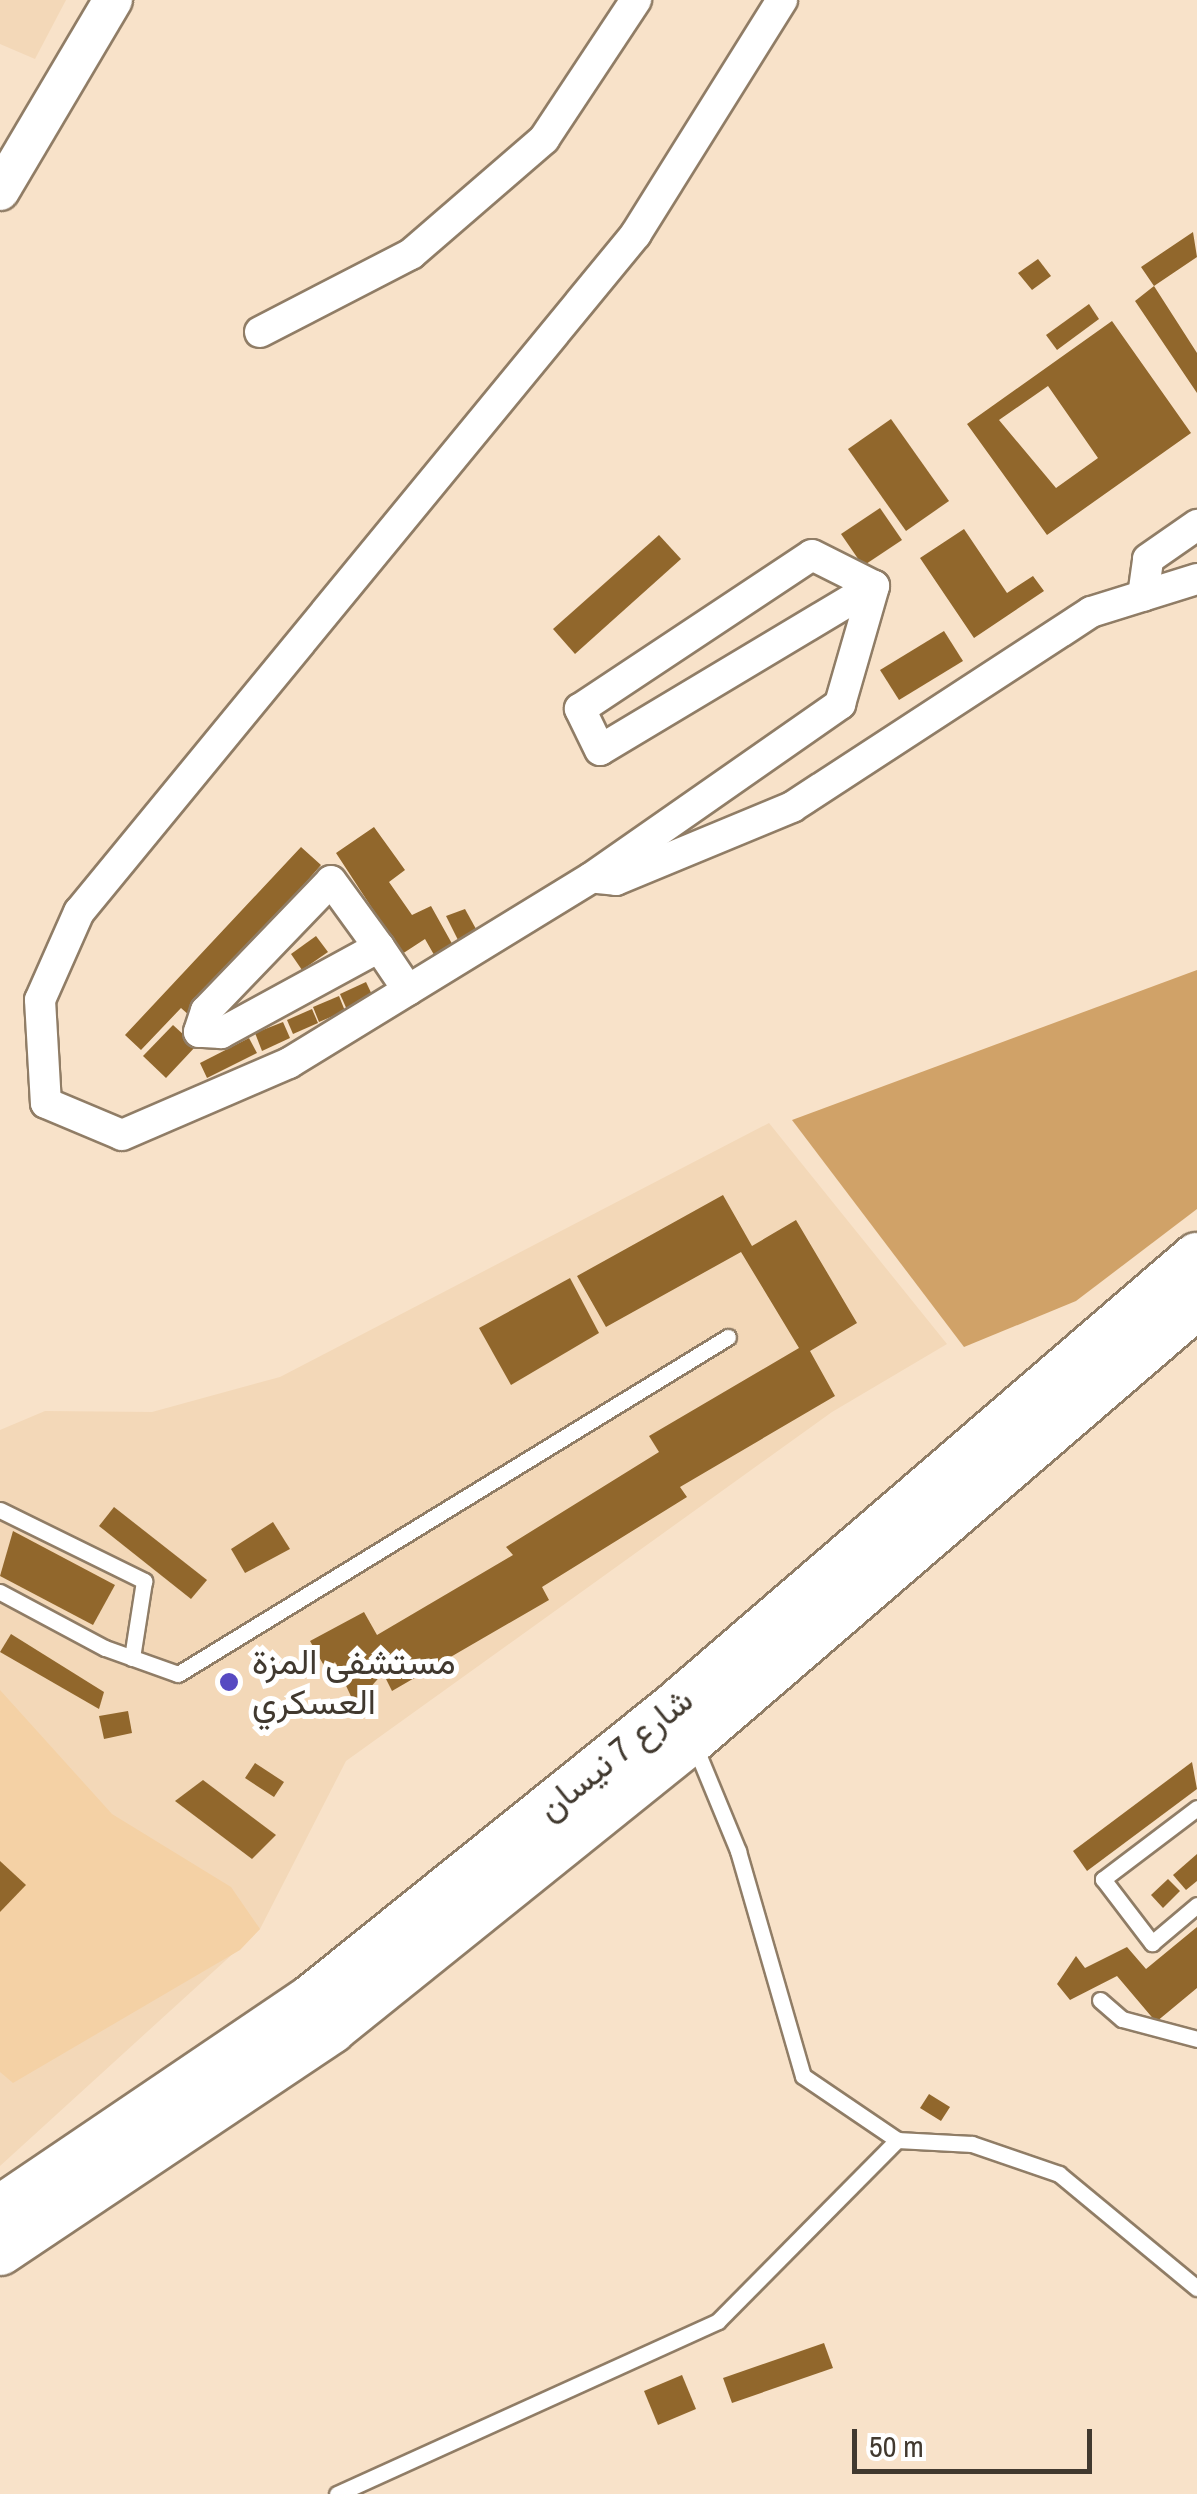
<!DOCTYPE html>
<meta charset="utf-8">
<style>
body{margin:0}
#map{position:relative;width:1197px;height:2494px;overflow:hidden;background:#f8e2c9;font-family:"Archivo Narrow",Vazirmatn,sans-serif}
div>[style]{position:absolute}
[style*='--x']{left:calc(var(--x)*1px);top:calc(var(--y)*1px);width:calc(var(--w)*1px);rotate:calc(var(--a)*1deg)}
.built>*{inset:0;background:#f3d8b8}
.green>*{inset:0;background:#f4d1a5}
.forest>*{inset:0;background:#d0a268}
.building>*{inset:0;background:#91672c}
.roads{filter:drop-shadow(2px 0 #907d66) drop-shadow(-2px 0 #907d66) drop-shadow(0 2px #907d66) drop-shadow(0 -2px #907d66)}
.service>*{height:15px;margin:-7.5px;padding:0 7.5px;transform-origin:7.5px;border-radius:7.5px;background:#fff}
.minor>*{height:30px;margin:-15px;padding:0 15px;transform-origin:15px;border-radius:15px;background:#fff}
.tertiary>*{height:38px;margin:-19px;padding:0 19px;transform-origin:19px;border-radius:19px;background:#fff}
.primary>*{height:48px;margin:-24px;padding:0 24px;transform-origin:24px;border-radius:24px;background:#fff}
.dots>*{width:28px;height:28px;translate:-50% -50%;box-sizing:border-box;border:5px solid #fff;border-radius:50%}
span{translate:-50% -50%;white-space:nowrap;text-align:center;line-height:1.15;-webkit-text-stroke:10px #fff;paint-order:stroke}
.poi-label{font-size:35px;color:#41392f}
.left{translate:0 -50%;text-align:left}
.street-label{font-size:35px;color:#41392f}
.scale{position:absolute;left:852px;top:2429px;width:240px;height:45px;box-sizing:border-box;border:5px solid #41392f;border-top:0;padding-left:12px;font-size:30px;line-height:35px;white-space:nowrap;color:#41392f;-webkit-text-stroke:8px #fff;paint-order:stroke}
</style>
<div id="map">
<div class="built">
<i style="clip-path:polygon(0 0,66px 0,35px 59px,0 44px)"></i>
<i style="clip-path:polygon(769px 1123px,947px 1344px,832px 1412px,346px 1761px,260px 1929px,0 2166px,0 1430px,45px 1411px,152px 1412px,280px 1377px)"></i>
</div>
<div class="green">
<i style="clip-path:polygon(0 1690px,112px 1814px,231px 1887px,260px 1929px,240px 1950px,13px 2083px,0 2072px)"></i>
</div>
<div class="forest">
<i style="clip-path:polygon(1197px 970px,1197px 1209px,1076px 1301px,964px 1347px,792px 1120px)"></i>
</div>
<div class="building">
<i style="clip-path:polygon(1193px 232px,1197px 257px,1154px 286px,1197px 353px,1197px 393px,1135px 301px,1154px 286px,1141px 267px)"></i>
<i style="clip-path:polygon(1038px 259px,1051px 276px,1032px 290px,1018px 273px)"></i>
<i style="clip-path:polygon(1089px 304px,1099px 319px,1057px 350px,1046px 335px)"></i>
<i style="clip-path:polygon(evenodd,1112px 321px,1191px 433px,1047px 535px,967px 424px,1112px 321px,1048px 386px,1098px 458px,1056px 488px,999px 420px,1048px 386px)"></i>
<i style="clip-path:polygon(891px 419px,949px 501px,906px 531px,848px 449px)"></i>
<i style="clip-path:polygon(880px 508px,902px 540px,863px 566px,841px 534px)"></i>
<i style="clip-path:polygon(964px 529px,1007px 593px,1033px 576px,1044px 591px,974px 638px,920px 558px)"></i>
<i style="clip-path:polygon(659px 535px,681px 559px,575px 654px,553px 629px)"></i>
<i style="clip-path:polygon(944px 631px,963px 661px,899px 700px,880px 670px)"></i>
<i style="clip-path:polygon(374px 827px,405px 870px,389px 882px,412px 915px,431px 906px,455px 949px,437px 960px,425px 939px,402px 954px,336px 853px)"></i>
<i style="clip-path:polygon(301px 847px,321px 865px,190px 1016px,181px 1008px,141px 1050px,125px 1035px)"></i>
<i style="clip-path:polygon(465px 909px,481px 938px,462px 948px,446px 916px)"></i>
<i style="clip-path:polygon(316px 936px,328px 952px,302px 970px,291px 954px)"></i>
<i style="clip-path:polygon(366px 982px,375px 1001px,348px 1012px,340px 994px)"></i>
<i style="clip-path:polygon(339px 996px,345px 1011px,319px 1022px,313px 1007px)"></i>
<i style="clip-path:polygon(312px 1009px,318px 1023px,293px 1034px,287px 1020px)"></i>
<i style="clip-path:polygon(283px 1022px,290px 1038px,262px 1051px,255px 1033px)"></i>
<i style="clip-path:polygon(173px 1025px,196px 1046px,166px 1078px,143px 1056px)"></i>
<i style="clip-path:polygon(249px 1038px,257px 1053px,207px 1078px,200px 1063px)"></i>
<i style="clip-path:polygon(723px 1195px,752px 1246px,796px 1220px,857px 1323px,810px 1351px,835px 1396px,680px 1487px,687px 1497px,542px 1587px,549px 1600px,392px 1691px,383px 1673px,355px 1705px,335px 1662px,327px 1671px,310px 1641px,364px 1612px,377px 1635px,513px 1555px,506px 1547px,659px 1452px,649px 1436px,799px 1348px,741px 1252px,606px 1327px,577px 1276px)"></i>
<i style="clip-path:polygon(570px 1278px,599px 1333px,511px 1385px,479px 1328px)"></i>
<i style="clip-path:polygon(114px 1507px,207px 1580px,191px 1599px,99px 1526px)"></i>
<i style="clip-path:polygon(273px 1522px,290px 1549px,245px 1573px,231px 1549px)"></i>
<i style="clip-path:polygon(13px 1531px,115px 1585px,93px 1625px,0 1576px)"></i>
<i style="clip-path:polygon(11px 1634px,104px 1692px,99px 1709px,0 1652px)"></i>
<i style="clip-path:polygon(128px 1711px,132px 1733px,104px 1739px,99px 1716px)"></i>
<i style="clip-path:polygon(1192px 1762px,1197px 1789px,1087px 1871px,1073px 1851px)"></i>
<i style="clip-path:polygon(255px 1763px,284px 1782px,274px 1797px,245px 1778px)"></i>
<i style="clip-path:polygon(203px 1780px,276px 1835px,252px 1859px,175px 1801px)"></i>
<i style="clip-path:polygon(1197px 1854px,1197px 1881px,1186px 1890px,1173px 1875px)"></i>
<i style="clip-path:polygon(0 1861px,26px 1885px,0 1912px)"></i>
<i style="clip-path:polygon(1168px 1879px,1180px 1891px,1163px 1908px,1151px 1895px)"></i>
<i style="clip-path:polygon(1197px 1927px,1197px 1988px,1156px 2022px,1117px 1976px,1070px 2000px,1057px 1984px,1076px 1956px,1085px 1968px,1127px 1947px,1146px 1969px)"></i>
<i style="clip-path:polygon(929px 2094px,950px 2107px,941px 2121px,920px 2108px)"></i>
<i style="clip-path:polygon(824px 2343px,833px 2368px,732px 2403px,723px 2378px)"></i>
<i style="clip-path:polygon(682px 2375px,696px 2409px,658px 2425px,644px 2391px)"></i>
</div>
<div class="roads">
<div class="service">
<i style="--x:0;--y:1510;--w:161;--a:26.2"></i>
<i style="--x:144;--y:1581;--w:78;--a:98.9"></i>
<i style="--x:0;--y:1592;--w:119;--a:28.1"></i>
<i style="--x:105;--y:1648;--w:77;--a:19.6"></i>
<i style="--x:178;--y:1674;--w:645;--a:-31.5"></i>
<i style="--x:694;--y:1744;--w:116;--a:67.6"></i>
<i style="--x:738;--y:1851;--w:234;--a:73.9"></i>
<i style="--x:803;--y:2076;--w:114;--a:34.2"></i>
<i style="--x:897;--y:2140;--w:75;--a:3.1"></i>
<i style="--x:972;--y:2144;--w:92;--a:19"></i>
<i style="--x:1059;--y:2174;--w:179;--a:39.6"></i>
<i style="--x:1197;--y:1808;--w:118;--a:142.9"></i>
<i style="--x:1103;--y:1879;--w:81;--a:52.6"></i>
<i style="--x:1152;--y:1943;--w:59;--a:-40.2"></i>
<i style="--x:1100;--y:2000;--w:29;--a:41"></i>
<i style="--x:1122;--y:2019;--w:78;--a:14.9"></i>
<i style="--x:337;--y:2494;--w:418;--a:-24.4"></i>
<i style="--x:718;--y:2321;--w:255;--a:-45.3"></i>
</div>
<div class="minor">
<i style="--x:782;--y:0;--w:276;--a:122"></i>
<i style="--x:636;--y:234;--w:877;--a:129.4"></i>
<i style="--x:79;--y:912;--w:96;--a:113.9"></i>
<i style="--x:40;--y:1000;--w:103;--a:86.7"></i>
<i style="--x:46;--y:1103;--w:82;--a:22.8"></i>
<i style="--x:122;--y:1135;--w:182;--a:-23.3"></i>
<i style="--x:289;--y:1063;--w:354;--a:-31.5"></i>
<i style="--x:591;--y:878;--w:304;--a:-34.9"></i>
<i style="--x:840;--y:704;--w:123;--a:-73.9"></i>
<i style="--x:260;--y:332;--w:170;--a:-27.3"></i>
<i style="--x:411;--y:254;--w:176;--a:-40.8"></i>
<i style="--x:544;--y:139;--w:167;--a:-56.5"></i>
<i style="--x:812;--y:555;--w:69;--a:26.6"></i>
<i style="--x:874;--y:586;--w:319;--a:149.1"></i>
<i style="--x:600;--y:750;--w:46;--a:-116"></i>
<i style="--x:580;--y:709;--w:278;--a:-33.6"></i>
<i style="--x:1143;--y:596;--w:37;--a:-82"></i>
<i style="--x:1148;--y:559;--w:60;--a:-34.8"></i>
<i style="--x:598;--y:878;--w:18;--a:6"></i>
<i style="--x:616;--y:880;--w:191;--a:-22.5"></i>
<i style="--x:792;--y:807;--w:357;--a:-33.1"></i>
<i style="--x:1091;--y:612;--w:111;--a:-17.3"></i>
<i style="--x:379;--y:947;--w:180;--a:151.4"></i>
<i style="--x:221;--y:1033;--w:22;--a:-177"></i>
<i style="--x:199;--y:1032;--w:22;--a:-72"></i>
<i style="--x:206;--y:1011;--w:180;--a:-46.1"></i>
<i style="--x:331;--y:881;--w:82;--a:54"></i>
<i style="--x:379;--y:947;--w:52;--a:56"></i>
</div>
<div class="tertiary">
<i style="--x:0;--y:191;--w:222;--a:-59.4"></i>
</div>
<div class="primary">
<i style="--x:0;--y:2210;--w:373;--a:-34.1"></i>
<i style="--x:309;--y:2001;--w:474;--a:-38.8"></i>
<i style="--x:678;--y:1704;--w:685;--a:-40.74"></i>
<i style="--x:0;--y:2251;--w:399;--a:-33.8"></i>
<i style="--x:331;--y:2029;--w:463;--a:-38.8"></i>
<i style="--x:692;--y:1739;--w:667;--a:-40.74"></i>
</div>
</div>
<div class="dots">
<i style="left:229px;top:1682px;background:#574ac2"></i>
</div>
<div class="poi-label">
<span class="left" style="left:252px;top:1682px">مستشفى المزة<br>العسكري</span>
</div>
<div class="street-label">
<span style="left:615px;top:1754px;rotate:-39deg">شارع 7 نيسان</span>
</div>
<div class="scale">50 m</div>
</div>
